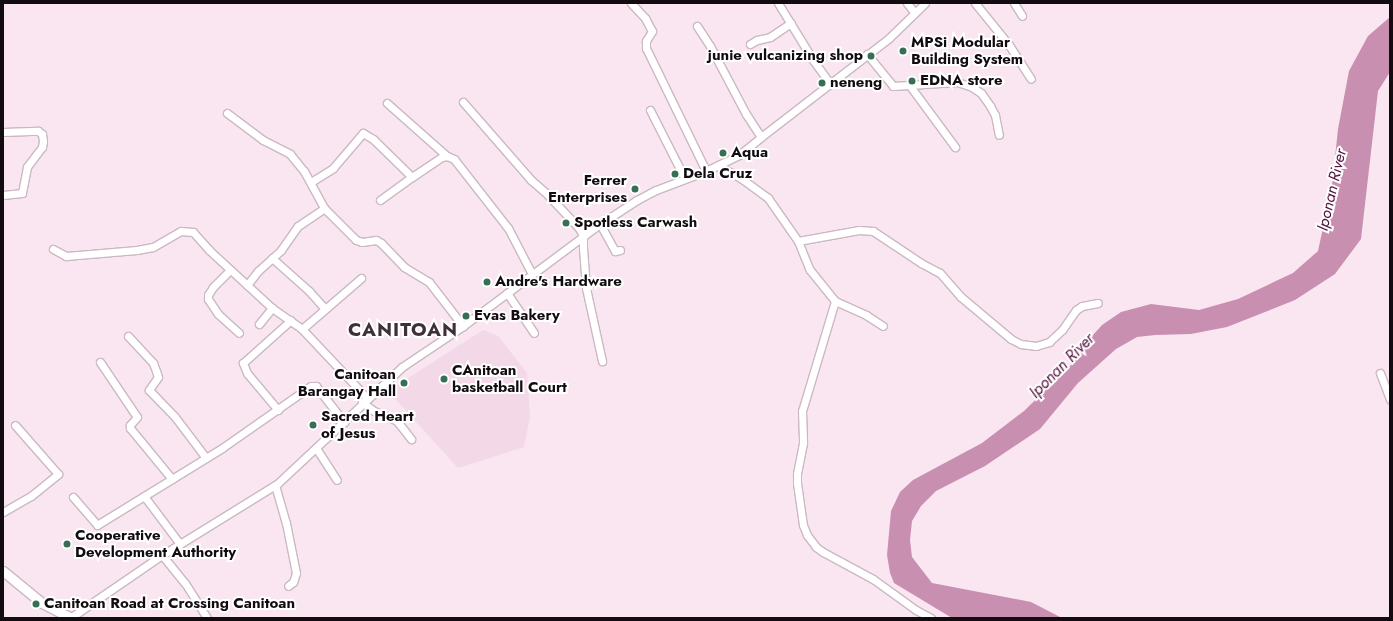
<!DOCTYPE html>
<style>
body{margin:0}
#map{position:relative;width:1393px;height:621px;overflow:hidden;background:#f9e6f0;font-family:Jost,sans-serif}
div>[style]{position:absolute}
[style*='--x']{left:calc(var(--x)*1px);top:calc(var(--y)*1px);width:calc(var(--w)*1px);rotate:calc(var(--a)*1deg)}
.built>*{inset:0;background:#f3d8e7}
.water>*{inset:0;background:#c98fb1}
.roads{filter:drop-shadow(1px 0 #cbb8c3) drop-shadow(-1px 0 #cbb8c3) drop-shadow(0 1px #cbb8c3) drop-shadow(0 -1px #cbb8c3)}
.minor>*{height:7px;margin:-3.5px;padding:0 3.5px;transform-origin:3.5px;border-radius:3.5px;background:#fff}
.major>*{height:9px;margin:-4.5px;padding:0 4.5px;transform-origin:4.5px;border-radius:4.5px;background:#fff}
.dots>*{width:11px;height:11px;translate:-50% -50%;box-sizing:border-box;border:2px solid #fff;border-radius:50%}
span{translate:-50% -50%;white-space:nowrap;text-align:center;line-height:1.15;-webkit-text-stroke:4px #fff;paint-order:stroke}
.poi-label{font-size:15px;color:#120c10;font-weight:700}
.left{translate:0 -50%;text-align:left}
.right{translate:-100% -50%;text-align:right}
.water-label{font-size:16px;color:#561341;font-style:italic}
.district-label{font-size:19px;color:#3e3038;font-weight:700;letter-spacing:1px}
.frame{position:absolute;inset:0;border:4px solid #120c10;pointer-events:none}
</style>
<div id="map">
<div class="built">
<i style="clip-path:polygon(483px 330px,498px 336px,527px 373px,530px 417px,524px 447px,458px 468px,388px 391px)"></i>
</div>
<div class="water">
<i style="clip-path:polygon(1390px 17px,1390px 72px,1378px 91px,1361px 239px,1335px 274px,1295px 300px,1227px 327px,1191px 334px,1155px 335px,1137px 337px,1116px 349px,1078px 383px,1040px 429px,985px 466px,936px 491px,921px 506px,912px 521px,910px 540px,912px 557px,932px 583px,1031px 602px,1062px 618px,952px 618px,894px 583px,890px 573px,887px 555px,891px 511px,900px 492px,913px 480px,982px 443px,1024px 411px,1073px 363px,1085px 344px,1102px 325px,1121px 312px,1151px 304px,1199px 310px,1238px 299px,1293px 273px,1318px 251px,1332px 186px,1338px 129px,1349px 71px,1368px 36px)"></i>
</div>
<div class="roads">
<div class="minor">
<i style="--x:631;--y:3;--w:21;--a:47"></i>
<i style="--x:645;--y:18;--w:15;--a:62"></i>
<i style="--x:652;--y:31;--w:12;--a:121"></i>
<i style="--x:646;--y:41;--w:7;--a:90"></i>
<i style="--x:646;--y:48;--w:137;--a:64"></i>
<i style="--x:778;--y:3;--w:67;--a:58.4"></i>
<i style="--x:813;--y:60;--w:29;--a:54"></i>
<i style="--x:907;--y:3;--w:11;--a:52"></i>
<i style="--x:975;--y:3;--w:54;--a:51"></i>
<i style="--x:1009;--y:45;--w:40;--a:57.1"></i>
<i style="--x:1014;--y:3;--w:15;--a:58"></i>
<i style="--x:697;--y:26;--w:24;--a:57"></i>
<i style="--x:710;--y:46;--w:77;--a:62.1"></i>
<i style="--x:746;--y:114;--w:27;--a:57"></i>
<i style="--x:750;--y:44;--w:8;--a:-30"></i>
<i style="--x:757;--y:40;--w:13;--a:-13"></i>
<i style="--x:770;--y:37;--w:25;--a:-34"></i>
<i style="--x:867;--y:54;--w:41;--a:50.9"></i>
<i style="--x:893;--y:86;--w:64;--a:-3.6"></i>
<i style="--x:957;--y:82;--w:16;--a:18"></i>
<i style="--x:972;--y:87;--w:11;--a:34"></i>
<i style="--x:981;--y:93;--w:16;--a:55"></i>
<i style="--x:990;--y:106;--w:10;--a:61"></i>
<i style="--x:995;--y:115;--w:20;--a:79"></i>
<i style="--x:910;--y:86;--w:76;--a:53.6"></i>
<i style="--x:463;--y:102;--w:103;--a:48.9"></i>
<i style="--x:531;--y:180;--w:23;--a:41"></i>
<i style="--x:548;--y:195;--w:45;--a:46.8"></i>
<i style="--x:579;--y:228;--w:9;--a:63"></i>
<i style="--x:583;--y:236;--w:12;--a:90"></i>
<i style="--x:583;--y:248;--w:40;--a:85.7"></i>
<i style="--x:586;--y:288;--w:75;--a:77.6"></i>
<i style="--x:387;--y:103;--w:80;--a:41.5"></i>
<i style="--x:650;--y:110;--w:77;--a:63.1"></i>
<i style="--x:227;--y:113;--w:45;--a:36.9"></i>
<i style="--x:263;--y:140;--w:30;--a:27"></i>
<i style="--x:290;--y:154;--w:22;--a:51"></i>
<i style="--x:304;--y:171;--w:42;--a:61.6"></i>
<i style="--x:324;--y:208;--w:45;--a:45"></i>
<i style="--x:356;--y:240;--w:6;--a:18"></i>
<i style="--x:362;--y:242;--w:14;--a:-8"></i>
<i style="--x:376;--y:240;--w:6;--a:31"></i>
<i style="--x:381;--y:243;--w:33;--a:46"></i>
<i style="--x:404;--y:267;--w:29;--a:31"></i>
<i style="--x:429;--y:282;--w:56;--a:52.3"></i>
<i style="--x:3;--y:132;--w:35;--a:-2"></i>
<i style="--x:38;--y:131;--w:5;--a:37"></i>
<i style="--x:42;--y:134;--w:7;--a:82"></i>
<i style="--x:43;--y:141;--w:6;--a:99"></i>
<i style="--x:42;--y:147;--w:25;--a:127"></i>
<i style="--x:27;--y:167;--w:26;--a:101"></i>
<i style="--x:22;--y:193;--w:19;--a:174"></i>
<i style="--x:719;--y:166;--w:26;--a:29"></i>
<i style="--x:742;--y:179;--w:32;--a:36"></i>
<i style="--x:768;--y:198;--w:52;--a:55.1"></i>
<i style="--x:798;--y:241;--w:31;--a:68"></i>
<i style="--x:810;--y:270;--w:40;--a:51"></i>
<i style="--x:835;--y:301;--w:115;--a:106.7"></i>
<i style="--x:802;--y:411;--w:32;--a:88"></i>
<i style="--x:803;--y:443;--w:32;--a:101"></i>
<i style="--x:797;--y:474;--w:9;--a:90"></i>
<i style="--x:797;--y:483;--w:42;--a:81.9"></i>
<i style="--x:803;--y:525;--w:11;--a:68"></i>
<i style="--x:807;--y:535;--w:15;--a:53"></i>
<i style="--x:816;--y:547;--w:9;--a:36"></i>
<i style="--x:823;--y:552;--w:57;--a:28.4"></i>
<i style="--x:873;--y:579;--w:53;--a:35.8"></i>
<i style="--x:916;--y:610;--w:17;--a:28"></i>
<i style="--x:311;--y:182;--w:26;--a:-32"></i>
<i style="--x:333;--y:168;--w:46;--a:-49.4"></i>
<i style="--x:363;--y:133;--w:12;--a:31"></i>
<i style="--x:373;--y:139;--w:54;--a:44.3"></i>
<i style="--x:412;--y:177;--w:36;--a:-34"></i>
<i style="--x:442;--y:157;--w:5;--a:-11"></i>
<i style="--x:447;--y:156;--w:8;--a:23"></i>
<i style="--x:454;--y:159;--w:88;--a:52"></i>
<i style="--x:508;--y:228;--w:52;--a:62.4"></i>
<i style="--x:380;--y:200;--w:39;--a:-36"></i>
<i style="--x:600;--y:224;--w:31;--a:61"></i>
<i style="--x:615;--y:251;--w:5;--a:-11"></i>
<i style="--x:798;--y:241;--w:62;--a:-10.2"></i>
<i style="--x:859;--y:230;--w:14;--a:4"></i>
<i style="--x:873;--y:231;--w:58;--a:33.7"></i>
<i style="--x:921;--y:263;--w:21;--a:28"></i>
<i style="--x:940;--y:273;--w:32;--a:49"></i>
<i style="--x:961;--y:297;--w:65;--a:40"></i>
<i style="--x:1011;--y:339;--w:11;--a:27"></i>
<i style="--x:1021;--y:344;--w:15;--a:8"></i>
<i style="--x:1036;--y:346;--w:14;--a:-17"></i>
<i style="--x:1049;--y:342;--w:18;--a:-43"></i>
<i style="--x:1062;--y:330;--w:24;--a:-55"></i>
<i style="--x:1076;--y:310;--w:7;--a:-34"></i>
<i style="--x:1082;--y:306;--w:16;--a:-11"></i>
<i style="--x:53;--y:249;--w:15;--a:28"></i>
<i style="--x:66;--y:256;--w:71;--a:-4.8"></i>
<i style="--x:137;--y:250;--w:16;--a:-11"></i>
<i style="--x:153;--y:247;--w:32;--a:-30"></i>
<i style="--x:181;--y:231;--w:12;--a:5"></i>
<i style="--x:193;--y:232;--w:24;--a:48"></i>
<i style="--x:209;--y:250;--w:86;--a:42.6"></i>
<i style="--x:272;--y:308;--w:37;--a:35"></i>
<i style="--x:302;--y:329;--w:95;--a:46.7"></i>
<i style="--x:272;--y:258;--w:50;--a:41.7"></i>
<i style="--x:309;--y:291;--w:24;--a:48"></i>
<i style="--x:230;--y:270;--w:24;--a:135"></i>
<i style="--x:213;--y:287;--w:9;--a:122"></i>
<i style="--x:208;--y:295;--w:4;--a:90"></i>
<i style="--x:208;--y:299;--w:18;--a:56"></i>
<i style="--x:218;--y:314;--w:28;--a:42"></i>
<i style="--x:247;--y:285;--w:18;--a:-52"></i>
<i style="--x:258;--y:271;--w:31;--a:-42"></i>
<i style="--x:281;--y:250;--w:29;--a:-55"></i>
<i style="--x:298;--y:226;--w:32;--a:-34"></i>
<i style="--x:507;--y:293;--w:48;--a:56"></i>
<i style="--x:835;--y:301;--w:34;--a:24"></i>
<i style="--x:866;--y:315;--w:20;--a:33"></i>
<i style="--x:259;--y:324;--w:21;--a:-51"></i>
<i style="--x:302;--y:329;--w:78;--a:-40.8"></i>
<i style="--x:128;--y:336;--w:37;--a:47"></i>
<i style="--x:153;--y:363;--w:9;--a:69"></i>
<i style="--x:156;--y:371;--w:6;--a:72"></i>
<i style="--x:158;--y:377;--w:16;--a:125"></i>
<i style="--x:149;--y:390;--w:37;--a:46"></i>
<i style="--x:175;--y:417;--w:51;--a:52.9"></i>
<i style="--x:100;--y:362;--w:66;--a:56.1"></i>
<i style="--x:137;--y:417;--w:11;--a:131"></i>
<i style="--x:130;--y:425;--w:3;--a:90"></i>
<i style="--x:130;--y:428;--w:66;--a:50.5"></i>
<i style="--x:1380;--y:373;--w:28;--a:69"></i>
<i style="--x:362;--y:402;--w:15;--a:37"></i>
<i style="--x:374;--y:411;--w:25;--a:23"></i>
<i style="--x:397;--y:421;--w:23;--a:52"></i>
<i style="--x:278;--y:410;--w:48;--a:-130"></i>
<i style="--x:247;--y:373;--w:11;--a:-112"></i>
<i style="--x:243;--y:363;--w:64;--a:-41.9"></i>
<i style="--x:316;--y:448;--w:38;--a:57"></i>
<i style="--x:275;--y:485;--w:40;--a:74"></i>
<i style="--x:286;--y:523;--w:51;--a:78.7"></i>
<i style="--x:296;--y:573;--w:9;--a:108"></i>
<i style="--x:293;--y:582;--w:6;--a:141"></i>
<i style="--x:144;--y:496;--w:60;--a:53.1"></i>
<i style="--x:73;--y:497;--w:37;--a:49"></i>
<i style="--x:97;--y:525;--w:147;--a:-31.6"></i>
<i style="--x:222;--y:448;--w:108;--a:-34.9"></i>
<i style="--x:311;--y:386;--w:5;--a:0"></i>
<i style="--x:316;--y:386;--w:46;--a:52.1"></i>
<i style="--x:3;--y:512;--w:32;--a:-30"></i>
<i style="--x:31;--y:496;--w:35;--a:-39"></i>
<i style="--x:58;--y:474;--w:65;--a:-131.3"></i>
<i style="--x:162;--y:555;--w:36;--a:51"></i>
<i style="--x:185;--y:583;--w:41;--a:57.8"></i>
<i style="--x:70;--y:618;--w:112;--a:-34.4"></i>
<i style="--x:162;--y:555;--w:135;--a:-31.7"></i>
<i style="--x:277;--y:484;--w:171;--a:-43.1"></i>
<i style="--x:402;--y:367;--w:73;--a:-33.9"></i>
<i style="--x:463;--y:326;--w:171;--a:-36.7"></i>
<i style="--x:600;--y:224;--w:44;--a:-33"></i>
<i style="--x:637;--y:200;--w:21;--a:-28"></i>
<i style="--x:656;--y:190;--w:53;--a:-20.8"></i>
<i style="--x:706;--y:171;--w:37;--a:-26"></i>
<i style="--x:739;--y:155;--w:28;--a:-39"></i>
<i style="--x:761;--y:137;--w:162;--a:-37.7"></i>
<i style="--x:889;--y:38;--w:50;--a:-44.2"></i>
</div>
<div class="major">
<i style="--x:3;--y:571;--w:50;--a:39.4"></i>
<i style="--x:42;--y:603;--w:33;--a:27"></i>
</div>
</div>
<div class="dots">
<i style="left:903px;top:51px;background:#376f56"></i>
<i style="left:871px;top:56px;background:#376f56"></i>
<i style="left:912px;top:81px;background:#376f56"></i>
<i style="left:822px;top:83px;background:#376f56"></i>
<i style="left:723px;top:153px;background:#376f56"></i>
<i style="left:675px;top:174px;background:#376f56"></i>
<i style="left:635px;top:189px;background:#376f56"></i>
<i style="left:566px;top:223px;background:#376f56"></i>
<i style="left:487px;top:282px;background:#376f56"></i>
<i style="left:466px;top:316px;background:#376f56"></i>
<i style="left:444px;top:379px;background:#376f56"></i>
<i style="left:404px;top:383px;background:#376f56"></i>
<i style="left:313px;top:425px;background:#376f56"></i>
<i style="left:67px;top:544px;background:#376f56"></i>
<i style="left:36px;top:604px;background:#376f56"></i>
</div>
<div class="poi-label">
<span class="left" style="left:911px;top:51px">MPSi Modular<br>Building System</span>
<span class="right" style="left:863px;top:56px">junie vulcanizing shop</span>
<span class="left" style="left:920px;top:81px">EDNA store</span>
<span class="left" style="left:830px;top:83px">neneng</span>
<span class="left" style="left:731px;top:153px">Aqua</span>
<span class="left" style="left:683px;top:174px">Dela Cruz</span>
<span class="right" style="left:627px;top:189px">Ferrer<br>Enterprises</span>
<span class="left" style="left:574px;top:223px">Spotless Carwash</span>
<span class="left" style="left:495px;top:282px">Andre's Hardware</span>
<span class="left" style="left:474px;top:316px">Evas Bakery</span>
<span class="left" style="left:452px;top:379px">CAnitoan<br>basketball Court</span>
<span class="right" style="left:396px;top:383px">Canitoan<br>Barangay Hall</span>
<span class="left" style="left:321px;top:425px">Sacred Heart<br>of Jesus</span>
<span class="left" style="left:75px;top:544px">Cooperative<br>Development Authority</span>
<span class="left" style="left:44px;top:604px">Canitoan Road at Crossing Canitoan</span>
</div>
<div class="water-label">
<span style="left:1332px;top:190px;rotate:-77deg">Iponan River</span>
<span style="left:1062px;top:366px;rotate:-45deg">Iponan River</span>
</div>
<div class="district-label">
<span style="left:403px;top:330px">CANITOAN</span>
</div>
<div class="frame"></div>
</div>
